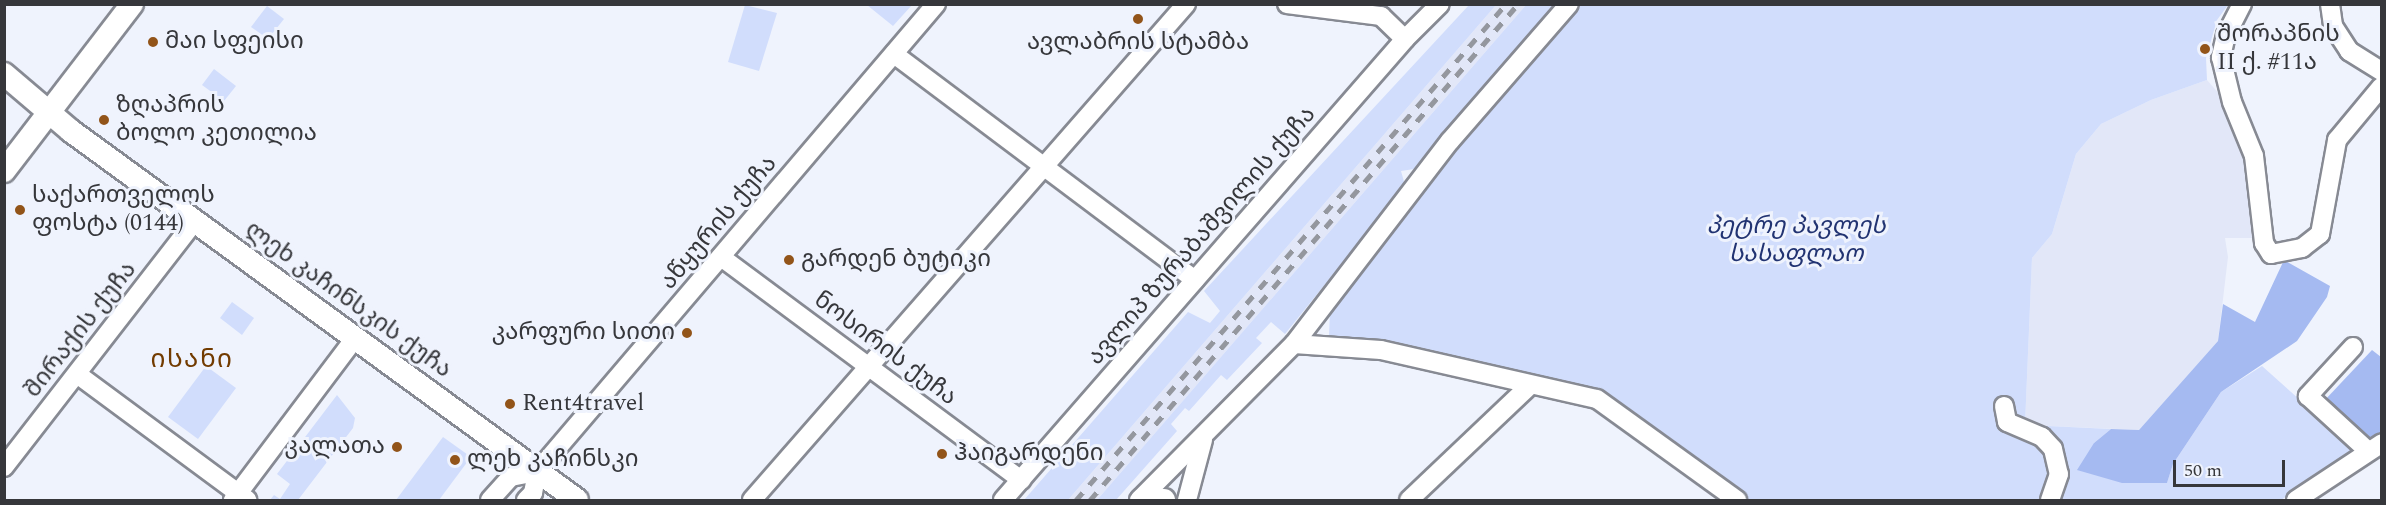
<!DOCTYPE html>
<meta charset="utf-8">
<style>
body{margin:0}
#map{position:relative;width:2386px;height:505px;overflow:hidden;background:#eff3fd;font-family:Spectral,"Noto Sans Georgian",serif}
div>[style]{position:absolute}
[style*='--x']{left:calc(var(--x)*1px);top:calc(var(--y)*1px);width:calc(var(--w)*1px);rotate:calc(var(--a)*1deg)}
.built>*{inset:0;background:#e2e7f8}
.green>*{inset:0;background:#d1ddfc}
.forest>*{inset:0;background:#a5baf1}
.roads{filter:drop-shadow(2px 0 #878a93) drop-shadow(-2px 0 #878a93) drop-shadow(0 2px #878a93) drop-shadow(0 -2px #878a93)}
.minor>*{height:18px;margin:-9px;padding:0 9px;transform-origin:9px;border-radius:9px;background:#fff}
.major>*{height:22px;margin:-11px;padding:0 11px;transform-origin:11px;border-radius:11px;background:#fff}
.rail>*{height:4.5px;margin-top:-2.25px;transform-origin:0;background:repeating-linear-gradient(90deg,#94979e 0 10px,transparent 0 20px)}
.dots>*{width:16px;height:16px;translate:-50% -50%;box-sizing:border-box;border:3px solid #eff3fd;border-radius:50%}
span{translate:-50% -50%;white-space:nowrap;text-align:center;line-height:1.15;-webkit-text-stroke:6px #eff3fd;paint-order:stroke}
.poi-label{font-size:24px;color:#36373b}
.left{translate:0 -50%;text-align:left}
.right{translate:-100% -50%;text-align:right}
.street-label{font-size:24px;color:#36373b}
.park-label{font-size:24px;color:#213372;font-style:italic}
.neighbourhood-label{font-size:26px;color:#723b00;letter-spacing:1.5px}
.frame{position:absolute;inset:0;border:6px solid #36373b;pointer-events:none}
.scale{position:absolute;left:2173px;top:460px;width:112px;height:27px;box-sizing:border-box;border:3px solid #36373b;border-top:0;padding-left:8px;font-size:18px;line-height:21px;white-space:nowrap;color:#36373b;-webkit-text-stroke:4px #eff3fd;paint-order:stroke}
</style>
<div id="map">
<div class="built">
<i style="clip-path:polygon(1496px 5px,1526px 5px,1097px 500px,1068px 500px)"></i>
<i style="clip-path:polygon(2207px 80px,2228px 104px,2247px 159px,2258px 238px,2225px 238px,2228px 257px,2218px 341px,2139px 430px,2025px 425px,2032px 258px,2052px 234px,2076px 154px,2101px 124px,2151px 100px)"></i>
</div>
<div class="green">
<i style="clip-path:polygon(745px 5px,777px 13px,759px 71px,728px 62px)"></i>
<i style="clip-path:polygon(867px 5px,912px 5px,893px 26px)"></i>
<i style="clip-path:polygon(1469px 5px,1496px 5px,1068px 500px,1024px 500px,1188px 312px,1210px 323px,1220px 311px,1204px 291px)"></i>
<i style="clip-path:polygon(1526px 5px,1554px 5px,1428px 154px,1414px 169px,1401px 171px,1405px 185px,1285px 334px,1271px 322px,1256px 338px,1262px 343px,1227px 380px,1221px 375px,1189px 411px,1185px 408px,1171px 424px,1177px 431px,1116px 500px,1097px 500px)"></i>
<i style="clip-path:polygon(1576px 5px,2228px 5px,2217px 20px,2206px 58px,2207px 80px,2151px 100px,2101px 124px,2076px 154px,2052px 234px,2032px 258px,2025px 425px,2111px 429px,2094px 443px,2167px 483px,2173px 464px,2221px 392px,2262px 366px,2356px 450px,2281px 500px,1746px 500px,1610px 398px,1336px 343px,1329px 335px,1330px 312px,1501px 89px)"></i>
<i style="clip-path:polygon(267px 6px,284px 19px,268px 39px,251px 27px)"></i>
<i style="clip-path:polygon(214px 69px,236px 86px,224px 101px,202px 85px)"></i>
<i style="clip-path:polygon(232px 302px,254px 318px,242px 335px,220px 318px)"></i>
<i style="clip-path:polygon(206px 366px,236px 388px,198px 439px,168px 417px)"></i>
<i style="clip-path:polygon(337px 395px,355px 418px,353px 428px,298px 500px,270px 500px,274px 495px,280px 499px,290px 484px,277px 474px)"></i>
<i style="clip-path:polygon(443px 437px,471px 457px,439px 500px,396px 500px)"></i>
</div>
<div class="forest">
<i style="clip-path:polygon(2284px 260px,2330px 286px,2327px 297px,2297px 341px,2221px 392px,2173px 464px,2167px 483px,2122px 483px,2077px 470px,2094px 443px,2111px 429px,2139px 430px,2218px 341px,2223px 304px,2255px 322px)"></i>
<i style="clip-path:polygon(2372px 350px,2381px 357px,2381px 436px,2368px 445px,2324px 401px)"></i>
</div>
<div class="roads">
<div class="minor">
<i style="--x:1287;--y:4;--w:95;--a:7.3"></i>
<i style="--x:1381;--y:16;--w:33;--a:44"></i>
<i style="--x:2242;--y:4;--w:35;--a:117"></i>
<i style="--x:2226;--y:35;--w:23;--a:103"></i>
<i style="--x:2221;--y:57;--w:46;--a:76.3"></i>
<i style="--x:2232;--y:102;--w:58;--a:67.8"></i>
<i style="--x:2254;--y:156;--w:88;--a:83.4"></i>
<i style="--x:2264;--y:243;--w:13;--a:58"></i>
<i style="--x:2271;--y:254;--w:32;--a:-11"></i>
<i style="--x:2302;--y:248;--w:23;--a:-38"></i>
<i style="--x:2320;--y:234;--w:96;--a:-79.7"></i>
<i style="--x:2337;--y:140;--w:69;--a:-50.3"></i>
<i style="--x:2330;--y:4;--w:22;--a:82"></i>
<i style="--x:2333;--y:26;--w:30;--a:57"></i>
<i style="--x:2349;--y:51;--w:39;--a:32"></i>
<i style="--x:894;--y:54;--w:376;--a:36.9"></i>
<i style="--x:721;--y:257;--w:374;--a:36.6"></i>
<i style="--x:1294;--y:344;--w:87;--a:3.9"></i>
<i style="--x:1381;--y:350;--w:221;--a:12.8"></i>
<i style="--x:1597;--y:399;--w:173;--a:35.8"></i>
<i style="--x:2353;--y:347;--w:67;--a:132.6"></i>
<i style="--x:2308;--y:396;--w:81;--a:42.5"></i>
<i style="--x:77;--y:374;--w:212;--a:36.5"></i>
<i style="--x:2004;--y:406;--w:16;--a:79"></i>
<i style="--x:2007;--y:422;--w:38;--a:23"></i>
<i style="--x:2042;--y:437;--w:16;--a:47"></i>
<i style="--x:2053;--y:449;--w:26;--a:77"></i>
<i style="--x:2059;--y:474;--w:28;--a:109"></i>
<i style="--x:4;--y:467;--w:311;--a:-52.2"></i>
<i style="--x:233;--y:500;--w:203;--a:-53"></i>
<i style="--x:490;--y:500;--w:31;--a:-48"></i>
<i style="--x:511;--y:477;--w:26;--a:-11"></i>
<i style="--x:526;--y:500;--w:10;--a:-45"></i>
<i style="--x:533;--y:493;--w:21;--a:-79"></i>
<i style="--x:537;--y:472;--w:615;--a:-49.55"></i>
<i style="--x:752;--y:500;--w:659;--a:-48.81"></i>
<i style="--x:1003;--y:500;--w:612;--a:-48.91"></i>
<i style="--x:1405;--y:39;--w:49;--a:-45"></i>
<i style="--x:1139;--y:500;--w:220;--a:-45.2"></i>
<i style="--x:1294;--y:344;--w:256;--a:-52.5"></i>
<i style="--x:1450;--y:141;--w:181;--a:-49"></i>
<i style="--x:1187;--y:500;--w:62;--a:-75.1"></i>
<i style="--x:1409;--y:500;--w:167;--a:-43.5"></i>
<i style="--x:2296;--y:500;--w:103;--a:-33.5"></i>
</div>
<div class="major">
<i style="--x:4;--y:74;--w:88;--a:40.4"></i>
<i style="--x:71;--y:131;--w:626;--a:36.1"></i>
<i style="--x:4;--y:171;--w:210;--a:-52.5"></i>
<i style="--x:1142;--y:500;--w:22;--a:0"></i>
</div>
</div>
<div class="rail">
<i style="--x:1076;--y:500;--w:656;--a:-49.08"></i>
<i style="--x:1090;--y:500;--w:655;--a:-49.21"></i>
</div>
<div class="dots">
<i style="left:1138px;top:19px;background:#925419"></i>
<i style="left:153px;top:42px;background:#925419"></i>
<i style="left:2205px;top:49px;background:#925419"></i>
<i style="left:104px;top:120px;background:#925419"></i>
<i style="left:20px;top:210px;background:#925419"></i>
<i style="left:789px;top:260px;background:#925419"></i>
<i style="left:687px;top:333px;background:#925419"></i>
<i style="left:510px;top:404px;background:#925419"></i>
<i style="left:397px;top:447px;background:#925419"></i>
<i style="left:942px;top:454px;background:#925419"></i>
<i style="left:455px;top:460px;background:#925419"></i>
</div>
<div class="poi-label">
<span class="left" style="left:2217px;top:49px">შორაპნის<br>II ქ. #11ა</span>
<span class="left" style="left:165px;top:42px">მაი სფეისი</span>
<span style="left:1138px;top:43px">ავლაბრის სტამბა</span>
<span class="left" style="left:116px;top:120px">ზღაპრის<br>ბოლო კეთილია</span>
<span class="left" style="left:32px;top:210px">საქართველოს<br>ფოსტა (0144)</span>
<span class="left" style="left:801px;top:260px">გარდენ ბუტიკი</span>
<span class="right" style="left:675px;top:333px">კარფური სითი</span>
<span class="left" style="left:522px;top:404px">Rent4travel</span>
<span class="right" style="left:385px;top:447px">კალათა</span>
<span class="left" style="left:954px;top:454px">ჰაიგარდენი</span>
<span class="left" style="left:467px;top:460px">ლეხ კაჩინსკი</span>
</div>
<div class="street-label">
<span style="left:719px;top:223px;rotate:-50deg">აწყურის ქუჩა</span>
<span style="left:1202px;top:236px;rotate:-49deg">ავლიპ ზურაბაშვილის ქუჩა</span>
<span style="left:348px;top:300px;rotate:36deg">ლეხ კაჩინსკის ქუჩა</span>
<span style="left:81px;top:330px;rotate:-52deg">შირაქის ქუჩა</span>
<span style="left:885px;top:349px;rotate:37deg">ნოსირის ქუჩა</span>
</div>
<div class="park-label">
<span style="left:1796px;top:241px">პეტრე პავლეს<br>სასაფლაო</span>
</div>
<div class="neighbourhood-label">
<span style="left:192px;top:360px">ისანი</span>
</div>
<div class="frame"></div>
<div class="scale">50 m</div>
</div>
